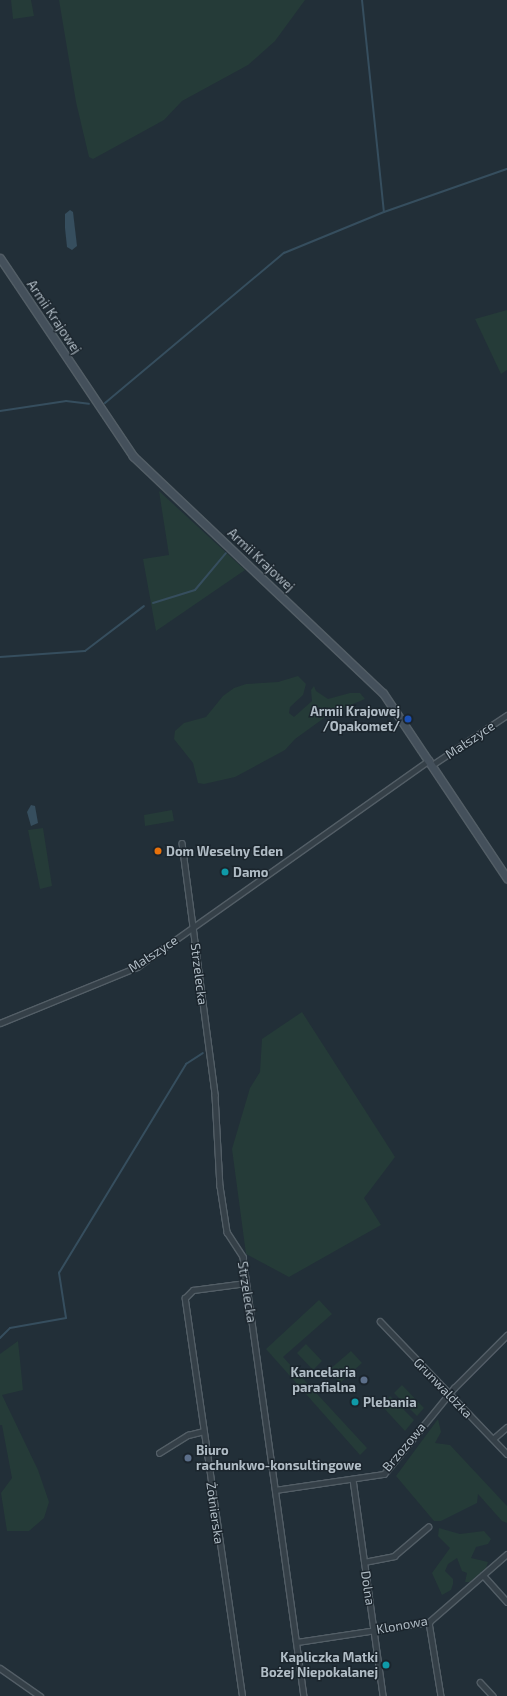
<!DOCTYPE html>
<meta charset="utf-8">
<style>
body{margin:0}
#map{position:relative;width:507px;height:1696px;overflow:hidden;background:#222f38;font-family:"Exo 2",sans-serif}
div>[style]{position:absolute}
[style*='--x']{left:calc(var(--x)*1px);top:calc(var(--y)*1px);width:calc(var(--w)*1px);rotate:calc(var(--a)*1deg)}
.green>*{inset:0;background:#253b38}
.water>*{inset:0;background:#364e5e}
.stream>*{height:2px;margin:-1px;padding:0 1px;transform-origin:1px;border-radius:1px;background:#364e5e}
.roads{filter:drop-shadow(1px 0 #535e66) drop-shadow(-1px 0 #535e66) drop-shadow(0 1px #535e66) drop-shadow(0 -1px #535e66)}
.street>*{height:4.5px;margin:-2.25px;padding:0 2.25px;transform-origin:2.25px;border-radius:2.25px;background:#354048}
.secondary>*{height:7px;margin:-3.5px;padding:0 3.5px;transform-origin:3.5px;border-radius:3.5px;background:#44505b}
.dots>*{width:11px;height:11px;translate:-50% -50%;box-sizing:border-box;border:2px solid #1b252d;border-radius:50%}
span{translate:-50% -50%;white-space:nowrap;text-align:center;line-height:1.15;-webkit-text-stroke:3px #1b252d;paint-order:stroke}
.street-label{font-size:13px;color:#b0bcc5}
.poi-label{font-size:13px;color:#b0bcc5;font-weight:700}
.right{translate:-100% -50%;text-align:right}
.left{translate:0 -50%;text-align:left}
</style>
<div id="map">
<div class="green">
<i style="clip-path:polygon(11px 0,31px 0,34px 16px,13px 19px)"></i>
<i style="clip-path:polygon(59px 0,305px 0,275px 41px,248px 65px,182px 101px,164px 120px,93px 159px,89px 157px,76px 102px)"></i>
<i style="clip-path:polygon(507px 310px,507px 370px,501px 374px,475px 319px)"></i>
<i style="clip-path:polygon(159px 491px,245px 570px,156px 631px,143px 559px,169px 555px)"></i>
<i style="clip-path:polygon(298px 676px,306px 684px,303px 695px,290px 707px,289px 713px,294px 717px,312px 701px,311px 690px,314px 686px,316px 691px,328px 699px,350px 693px,360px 693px,365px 699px,331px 713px,295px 739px,285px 750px,235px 777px,204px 784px,198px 783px,193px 763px,174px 739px,175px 731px,184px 723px,206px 717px,223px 696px,234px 688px,246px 684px,278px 682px)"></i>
<i style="clip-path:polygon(172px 810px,174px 821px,145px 826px,144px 815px)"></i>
<i style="clip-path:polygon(43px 828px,52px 886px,40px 889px,28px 830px)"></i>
<i style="clip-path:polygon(302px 1012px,395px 1157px,364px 1198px,381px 1225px,289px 1277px,246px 1254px,232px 1149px,250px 1088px,260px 1072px,262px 1039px)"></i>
<i style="clip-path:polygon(319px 1300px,332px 1314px,283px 1357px,367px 1448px,360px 1455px,266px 1349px)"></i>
<i style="clip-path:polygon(18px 1341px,23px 1390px,2px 1395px,38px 1470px,49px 1502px,44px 1518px,29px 1531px,7px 1531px,1px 1493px,12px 1478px,2px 1425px,0 1425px,0 1354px)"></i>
<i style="clip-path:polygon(306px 1344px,322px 1361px,313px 1370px,297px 1353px)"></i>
<i style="clip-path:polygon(351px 1351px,362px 1363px,340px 1383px,329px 1370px)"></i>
<i style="clip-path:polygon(402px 1385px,424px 1408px,417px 1416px,394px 1393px)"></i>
<i style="clip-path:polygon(390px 1396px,414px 1420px,405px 1431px,382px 1406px)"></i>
<i style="clip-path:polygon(438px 1419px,441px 1432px,435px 1443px,450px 1445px,507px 1506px,507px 1523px,502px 1521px,478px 1494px,477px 1503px,441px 1521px,434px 1521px,396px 1476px)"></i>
<i style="clip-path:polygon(439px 1528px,460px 1534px,484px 1531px,491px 1539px,488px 1544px,476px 1547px,471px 1558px,488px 1562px,486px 1568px,470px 1582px,465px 1582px,467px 1573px,462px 1571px,457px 1558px,448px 1564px,445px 1571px,453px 1579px,453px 1584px,451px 1590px,442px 1595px,432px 1573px,450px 1548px,438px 1536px)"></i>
</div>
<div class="water">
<i style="clip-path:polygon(70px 210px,73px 212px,77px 246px,72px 250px,67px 247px,65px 228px,65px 214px)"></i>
<i style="clip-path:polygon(31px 805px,35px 806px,38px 823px,31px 826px,27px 812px)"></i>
</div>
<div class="stream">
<i style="--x:362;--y:0;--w:213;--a:84.1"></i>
<i style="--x:105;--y:403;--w:234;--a:-40"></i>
<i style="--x:284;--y:253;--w:108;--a:-22.3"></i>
<i style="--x:384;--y:212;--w:130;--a:-19.3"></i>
<i style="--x:0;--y:411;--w:67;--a:-8.6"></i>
<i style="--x:66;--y:401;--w:23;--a:7"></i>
<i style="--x:153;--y:603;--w:44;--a:-17.2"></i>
<i style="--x:195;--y:590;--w:48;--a:-50"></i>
<i style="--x:0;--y:657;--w:85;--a:-4"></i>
<i style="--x:85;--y:651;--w:74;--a:-37.3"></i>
<i style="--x:0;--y:1338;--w:14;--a:-45"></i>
<i style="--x:10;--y:1328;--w:57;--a:-10.1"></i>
<i style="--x:66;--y:1318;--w:46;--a:-98.8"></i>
<i style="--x:59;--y:1273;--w:245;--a:-58.7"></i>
<i style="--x:186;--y:1064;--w:20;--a:-33"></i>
</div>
<div class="roads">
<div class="street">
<i style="--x:432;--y:765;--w:90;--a:-33.7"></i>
<i style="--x:182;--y:843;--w:254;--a:82.5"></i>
<i style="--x:215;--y:1095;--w:91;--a:86.9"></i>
<i style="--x:220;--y:1186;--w:47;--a:81.3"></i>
<i style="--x:227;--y:1232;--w:30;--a:57"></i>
<i style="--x:243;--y:1257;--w:443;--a:82.1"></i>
<i style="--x:0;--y:1023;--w:148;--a:-22.2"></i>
<i style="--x:137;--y:967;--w:358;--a:-35.3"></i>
<i style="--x:380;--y:1321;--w:184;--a:46.3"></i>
<i style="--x:493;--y:1439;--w:18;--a:-41"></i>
<i style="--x:159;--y:1453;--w:34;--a:-32"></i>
<i style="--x:188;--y:1435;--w:16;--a:-14"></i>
<i style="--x:353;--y:1479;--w:219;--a:82.1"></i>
<i style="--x:275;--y:1490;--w:110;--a:-8.4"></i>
<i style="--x:384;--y:1474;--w:111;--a:-50.9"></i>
<i style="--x:454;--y:1388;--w:75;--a:-45"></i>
<i style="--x:364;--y:1562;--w:31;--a:-11"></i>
<i style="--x:394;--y:1556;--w:45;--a:-40.5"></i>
<i style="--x:483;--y:1575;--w:36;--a:48"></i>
<i style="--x:429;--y:1622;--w:75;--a:80.8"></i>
<i style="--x:297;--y:1642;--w:134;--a:-8.6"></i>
<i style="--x:429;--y:1622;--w:103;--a:-41.1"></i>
<i style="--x:0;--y:1668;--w:49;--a:35"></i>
<i style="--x:480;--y:1682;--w:19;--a:47"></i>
<i style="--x:242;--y:1696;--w:402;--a:-98.2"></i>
<i style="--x:185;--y:1298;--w:11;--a:-45"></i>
<i style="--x:193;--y:1290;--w:53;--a:-7.5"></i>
</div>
<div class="secondary">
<i style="--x:0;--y:258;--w:239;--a:56.1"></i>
<i style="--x:133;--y:456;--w:344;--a:43.5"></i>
<i style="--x:383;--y:693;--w:223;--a:56.2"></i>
</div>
</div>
<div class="dots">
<i style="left:408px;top:719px;background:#1a4fb4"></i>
<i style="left:158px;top:851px;background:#e8710a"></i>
<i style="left:225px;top:872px;background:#0f9aa8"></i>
<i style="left:364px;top:1380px;background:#5c6f8a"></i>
<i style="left:355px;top:1402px;background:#0f9aa8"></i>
<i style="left:188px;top:1458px;background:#5c6f8a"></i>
<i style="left:386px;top:1665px;background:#0f9aa8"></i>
</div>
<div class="street-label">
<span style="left:54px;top:317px;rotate:56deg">Armii Krajowej</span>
<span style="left:261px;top:560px;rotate:43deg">Armii Krajowej</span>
<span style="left:470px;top:740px;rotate:-34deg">Małszyce</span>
<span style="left:153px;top:954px;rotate:-33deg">Małszyce</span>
<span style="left:199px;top:974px;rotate:83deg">Strzelecka</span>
<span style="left:247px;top:1292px;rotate:81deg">Strzelecka</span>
<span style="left:443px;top:1388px;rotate:46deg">Grunwaldzka</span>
<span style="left:404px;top:1447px;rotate:-50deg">Brzozowa</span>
<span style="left:215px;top:1513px;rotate:82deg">Żołnierska</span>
<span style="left:368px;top:1588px;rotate:82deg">Dolna</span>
<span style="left:402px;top:1625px;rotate:-10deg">Klonowa</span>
</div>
<div class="poi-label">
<span class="right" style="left:400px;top:719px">Armii Krajowej<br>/Opakomet/</span>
<span class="left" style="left:166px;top:851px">Dom Weselny Eden</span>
<span class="left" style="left:233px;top:872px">Damo</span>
<span class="right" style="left:356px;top:1380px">Kancelaria<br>parafialna</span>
<span class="left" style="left:363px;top:1402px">Plebania</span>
<span class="left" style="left:196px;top:1458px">Biuro<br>rachunkwo-konsultingowe</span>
<span class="right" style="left:378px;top:1665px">Kapliczka Matki<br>Bożej Niepokalanej</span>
</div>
</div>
